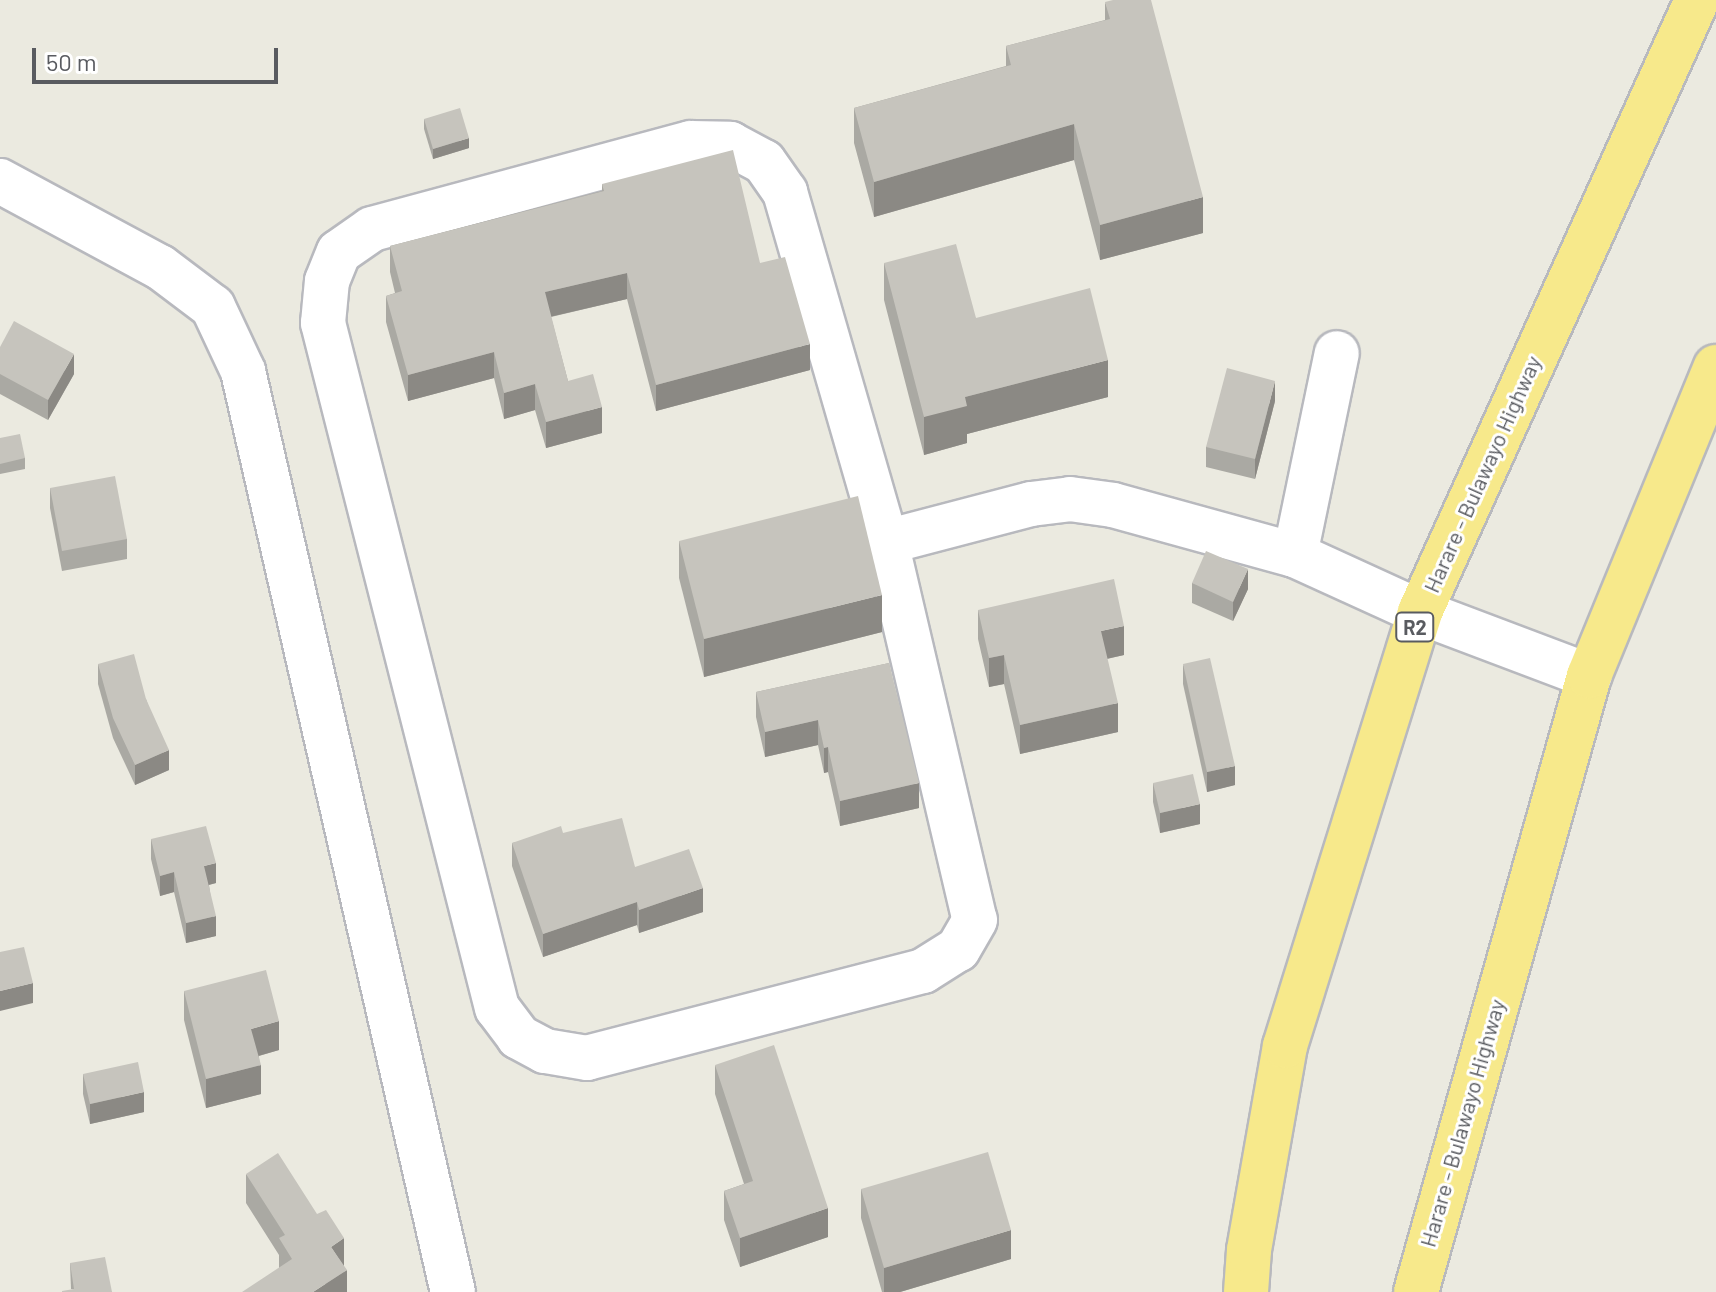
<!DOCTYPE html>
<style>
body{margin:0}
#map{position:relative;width:1716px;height:1292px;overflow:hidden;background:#ebeae0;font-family:Barlow,sans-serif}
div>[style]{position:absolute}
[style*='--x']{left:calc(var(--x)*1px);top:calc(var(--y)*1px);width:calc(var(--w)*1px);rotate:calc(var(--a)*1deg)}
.roads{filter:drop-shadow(2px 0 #b8b9be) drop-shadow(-2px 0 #b8b9be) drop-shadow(0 2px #b8b9be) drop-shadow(0 -2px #b8b9be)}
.minor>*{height:44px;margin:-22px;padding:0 22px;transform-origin:22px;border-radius:22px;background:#fff}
.highway>*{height:44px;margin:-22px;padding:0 22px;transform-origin:22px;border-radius:22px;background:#f7e98b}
.wall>*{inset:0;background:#aaa9a3}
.shaded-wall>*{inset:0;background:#8b8984}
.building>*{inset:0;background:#c6c4bd}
span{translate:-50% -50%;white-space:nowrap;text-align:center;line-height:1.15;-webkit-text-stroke:6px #fff;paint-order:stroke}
.shield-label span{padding:2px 6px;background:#fff;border:2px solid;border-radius:6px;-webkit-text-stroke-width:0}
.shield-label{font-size:20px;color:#595b60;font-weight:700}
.street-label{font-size:22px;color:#595b60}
.scale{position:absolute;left:32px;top:48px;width:246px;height:36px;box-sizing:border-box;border:4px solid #595b60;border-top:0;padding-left:10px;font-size:24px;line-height:28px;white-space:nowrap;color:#595b60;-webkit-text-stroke:6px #fff;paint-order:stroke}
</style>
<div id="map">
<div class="roads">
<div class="minor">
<i style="--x:691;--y:143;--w:39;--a:1"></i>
<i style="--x:730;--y:144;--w:38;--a:28"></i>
<i style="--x:764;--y:162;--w:37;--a:55"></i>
<i style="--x:785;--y:192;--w:364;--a:73.9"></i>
<i style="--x:886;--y:542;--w:388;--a:76.8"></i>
<i style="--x:975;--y:920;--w:34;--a:120"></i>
<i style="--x:958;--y:949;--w:41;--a:147.8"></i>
<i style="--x:923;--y:971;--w:347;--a:165.5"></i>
<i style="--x:587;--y:1058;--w:43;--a:-170.5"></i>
<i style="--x:545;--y:1051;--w:30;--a:-152"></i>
<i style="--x:519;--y:1037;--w:36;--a:-127"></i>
<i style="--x:497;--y:1008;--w:707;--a:-104.25"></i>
<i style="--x:323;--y:323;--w:42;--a:-84.6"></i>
<i style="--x:327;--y:281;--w:31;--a:-68"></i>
<i style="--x:339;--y:252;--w:40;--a:-34.9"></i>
<i style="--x:372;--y:229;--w:330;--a:-15.1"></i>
<i style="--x:0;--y:181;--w:182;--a:28.3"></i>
<i style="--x:160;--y:267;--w:66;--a:37"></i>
<i style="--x:213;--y:307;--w:71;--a:64.9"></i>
<i style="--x:243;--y:371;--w:945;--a:77.16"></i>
<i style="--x:886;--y:542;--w:150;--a:-14.7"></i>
<i style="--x:1031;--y:504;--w:39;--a:-7"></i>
<i style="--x:1070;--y:499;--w:43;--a:7.9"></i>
<i style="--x:1113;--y:505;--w:189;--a:15.4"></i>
<i style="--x:1295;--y:555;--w:137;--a:24.5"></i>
<i style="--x:1420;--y:612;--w:181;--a:20.7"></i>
<i style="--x:1295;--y:555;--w:206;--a:-78.3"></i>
</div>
<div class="highway">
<i style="--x:1246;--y:1292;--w:42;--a:-85.9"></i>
<i style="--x:1249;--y:1250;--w:207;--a:-80"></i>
<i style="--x:1285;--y:1046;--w:455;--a:-72.7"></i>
<i style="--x:1420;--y:612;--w:672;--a:-65.65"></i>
<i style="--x:1416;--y:1292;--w:640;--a:-74.31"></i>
<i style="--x:1589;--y:676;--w:334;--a:-67.7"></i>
</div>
</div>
<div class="wall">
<i style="clip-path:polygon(1105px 2px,1203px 233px,1100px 260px,1074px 160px,874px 217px,854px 143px,854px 108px,1006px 66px,1006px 46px,1105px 20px)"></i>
<i style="clip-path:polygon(424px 119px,469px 148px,433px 159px,424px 129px)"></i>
<i style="clip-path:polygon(602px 184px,760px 263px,810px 370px,656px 411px,627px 299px,551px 317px,568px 381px,602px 433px,546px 448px,535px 410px,504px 419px,494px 378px,408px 401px,386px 322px,386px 296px,395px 293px,390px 272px,390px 246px,602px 191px)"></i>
<i style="clip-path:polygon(884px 263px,976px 318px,1108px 397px,967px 434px,967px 443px,924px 455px,884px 300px)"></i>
<i style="clip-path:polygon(0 347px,74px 374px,48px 420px,0 394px)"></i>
<i style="clip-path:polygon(1275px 401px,1255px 479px,1206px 467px,1206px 447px)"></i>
<i style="clip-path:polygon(0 438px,25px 458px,25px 469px,0 474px)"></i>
<i style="clip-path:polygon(50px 488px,127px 539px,127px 559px,62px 571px,50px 508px)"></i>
<i style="clip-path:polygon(679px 541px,882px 632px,704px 677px,679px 578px)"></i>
<i style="clip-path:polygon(1192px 583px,1248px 589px,1233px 621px,1192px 603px)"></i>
<i style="clip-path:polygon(978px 610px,1124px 655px,1107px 659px,1118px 732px,1020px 754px,1004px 684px,989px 687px,978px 639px)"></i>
<i style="clip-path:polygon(889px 663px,919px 808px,840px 826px,828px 772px,824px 773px,818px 745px,765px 757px,756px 717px,756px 692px)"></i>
<i style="clip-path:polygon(98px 664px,146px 699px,169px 770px,135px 785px,113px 738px,98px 684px)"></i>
<i style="clip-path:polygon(1183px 664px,1235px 785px,1207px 792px,1183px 684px)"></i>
<i style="clip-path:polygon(1153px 783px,1200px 824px,1160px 833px,1153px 802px)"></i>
<i style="clip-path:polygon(563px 833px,635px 867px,703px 912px,639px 933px,637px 925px,543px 957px,512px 866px,512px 843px)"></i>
<i style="clip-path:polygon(151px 839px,216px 883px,209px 885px,216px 936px,186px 943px,174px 892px,160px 896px,151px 859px)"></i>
<i style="clip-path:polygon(184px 991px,279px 1050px,259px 1056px,261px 1094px,206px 1108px,184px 1020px)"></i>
<i style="clip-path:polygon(715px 1065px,828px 1237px,740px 1267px,724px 1220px,724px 1191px,744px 1184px,715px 1094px)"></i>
<i style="clip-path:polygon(83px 1074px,144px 1112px,90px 1124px,83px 1094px)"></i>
<i style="clip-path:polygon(246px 1174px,344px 1267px,347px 1292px,279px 1268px,279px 1255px,246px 1203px)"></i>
<i style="clip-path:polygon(861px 1189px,1011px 1259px,900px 1292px,882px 1292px,861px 1218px)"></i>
<i style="clip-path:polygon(70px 1263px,112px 1292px,71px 1289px)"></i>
</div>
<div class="shaded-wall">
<i style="clip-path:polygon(1074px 124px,1074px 160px,874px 217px,874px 182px)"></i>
<i style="clip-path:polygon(469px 138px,469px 148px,433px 159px,433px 149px)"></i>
<i style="clip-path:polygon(1203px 197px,1203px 233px,1100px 260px,1100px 225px)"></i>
<i style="clip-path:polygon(627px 273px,627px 299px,545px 318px,545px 292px)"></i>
<i style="clip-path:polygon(810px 344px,810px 370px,656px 411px,656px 385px)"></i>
<i style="clip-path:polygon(494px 352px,494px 378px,408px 401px,408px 375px)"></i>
<i style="clip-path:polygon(74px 354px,74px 374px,48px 420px,48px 400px)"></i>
<i style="clip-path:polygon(1108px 360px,1108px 397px,967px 434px,967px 443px,924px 455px,924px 417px,965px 397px)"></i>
<i style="clip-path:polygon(1275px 381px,1275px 401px,1255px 479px,1255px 459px)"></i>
<i style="clip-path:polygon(535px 384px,535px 410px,504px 419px,504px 393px)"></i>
<i style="clip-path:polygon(602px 407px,602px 433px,546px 448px,546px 422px)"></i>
<i style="clip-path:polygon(1248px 569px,1248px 589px,1233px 621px,1233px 602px)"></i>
<i style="clip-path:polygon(882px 595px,882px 632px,704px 677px,704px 639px)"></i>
<i style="clip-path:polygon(1124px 626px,1124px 655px,1101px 660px,1101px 631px)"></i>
<i style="clip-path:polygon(1004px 655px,1004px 684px,989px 687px,989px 658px)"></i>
<i style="clip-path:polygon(1118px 703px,1118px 732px,1020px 754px,1020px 725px)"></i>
<i style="clip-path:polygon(818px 720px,818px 745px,765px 757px,765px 732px)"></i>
<i style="clip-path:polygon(828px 747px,828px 772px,824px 773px,824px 748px)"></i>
<i style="clip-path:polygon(169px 750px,169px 770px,135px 785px,135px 765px)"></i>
<i style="clip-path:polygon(1235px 766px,1235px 785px,1207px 792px,1207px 772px)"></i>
<i style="clip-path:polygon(919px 783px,919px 808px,840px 826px,840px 801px)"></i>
<i style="clip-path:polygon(1200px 804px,1200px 824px,1160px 833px,1160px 813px)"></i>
<i style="clip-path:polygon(216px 863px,216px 883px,204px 886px,204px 866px)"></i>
<i style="clip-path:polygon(174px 872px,174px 892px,160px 896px,160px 876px)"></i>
<i style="clip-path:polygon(703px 888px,703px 912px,639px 933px,639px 910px)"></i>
<i style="clip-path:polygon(637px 902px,637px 925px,543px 957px,543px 934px)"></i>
<i style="clip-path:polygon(216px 916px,216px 936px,186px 943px,186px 923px)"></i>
<i style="clip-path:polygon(33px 983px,33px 1003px,0 1011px,0 991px)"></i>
<i style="clip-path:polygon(279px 1021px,279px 1050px,251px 1058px,251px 1029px)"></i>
<i style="clip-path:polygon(261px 1065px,261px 1094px,206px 1108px,206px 1079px)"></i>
<i style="clip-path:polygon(144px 1092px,144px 1112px,90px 1124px,90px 1104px)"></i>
<i style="clip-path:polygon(828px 1208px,828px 1237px,740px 1267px,740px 1238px)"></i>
<i style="clip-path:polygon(1011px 1230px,1011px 1259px,900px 1292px,884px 1292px,884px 1268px)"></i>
<i style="clip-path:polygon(344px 1238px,344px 1267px,331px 1247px)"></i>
<i style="clip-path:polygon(347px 1270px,347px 1292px,313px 1292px)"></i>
</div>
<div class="building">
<i style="clip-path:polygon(1113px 0,1151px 0,1203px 197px,1100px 225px,1074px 124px,874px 182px,854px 108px,1011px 65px,1006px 46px,1110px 19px,1105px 2px)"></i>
<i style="clip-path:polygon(460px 108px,469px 138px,433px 149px,424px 119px)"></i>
<i style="clip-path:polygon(733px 150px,760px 263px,785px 257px,810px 344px,656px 385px,627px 273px,545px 292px,568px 381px,593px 374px,602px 407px,546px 422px,535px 384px,504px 393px,494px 352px,408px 375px,386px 296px,402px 291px,390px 246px,604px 191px,602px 184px)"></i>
<i style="clip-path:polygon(956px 244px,976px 318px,1090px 288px,1108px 360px,965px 397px,967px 406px,924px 417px,884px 263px)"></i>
<i style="clip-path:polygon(14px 321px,74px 354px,48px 400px,0 374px,0 347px)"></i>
<i style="clip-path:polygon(1227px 368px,1275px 381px,1255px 459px,1206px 447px)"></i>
<i style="clip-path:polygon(20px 434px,25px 458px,0 464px,0 438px)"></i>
<i style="clip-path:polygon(115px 476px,127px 539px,62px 551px,50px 488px)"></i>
<i style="clip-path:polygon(858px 496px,882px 595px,704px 639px,679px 541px)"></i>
<i style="clip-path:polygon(1206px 551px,1248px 569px,1233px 602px,1192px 583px)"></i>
<i style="clip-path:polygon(1114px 579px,1124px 626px,1101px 631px,1118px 703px,1020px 725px,1004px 655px,989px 658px,978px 610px)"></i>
<i style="clip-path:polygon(134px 654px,146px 699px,169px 750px,135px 765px,113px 718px,98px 664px)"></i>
<i style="clip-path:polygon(1210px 658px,1235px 766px,1207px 772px,1183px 664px)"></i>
<i style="clip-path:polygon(889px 663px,919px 783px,840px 801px,828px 747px,824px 748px,818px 720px,765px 732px,756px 692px)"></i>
<i style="clip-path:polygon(1193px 774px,1200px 804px,1160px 813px,1153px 783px)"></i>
<i style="clip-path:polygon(622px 818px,635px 867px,689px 849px,703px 888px,639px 910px,637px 902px,543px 934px,512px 843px,561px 826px,563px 833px)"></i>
<i style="clip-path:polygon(206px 826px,216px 863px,204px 866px,216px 916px,186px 923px,174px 872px,160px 876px,151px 839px)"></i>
<i style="clip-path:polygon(24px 947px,33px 983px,0 991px,0 952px)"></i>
<i style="clip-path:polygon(266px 970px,279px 1021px,251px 1029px,261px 1065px,206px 1079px,184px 991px)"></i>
<i style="clip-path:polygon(774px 1045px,828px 1208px,740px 1238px,724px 1191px,753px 1181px,715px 1065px)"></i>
<i style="clip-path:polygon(138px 1062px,144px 1092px,90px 1104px,83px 1074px)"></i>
<i style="clip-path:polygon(988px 1152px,1011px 1230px,884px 1268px,861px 1189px)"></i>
<i style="clip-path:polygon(278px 1153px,317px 1214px,326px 1210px,344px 1238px,331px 1247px,347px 1270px,313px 1292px,242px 1292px,292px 1259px,279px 1238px,285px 1235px,246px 1174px)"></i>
<i style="clip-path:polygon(105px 1257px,112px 1292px,62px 1292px,62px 1291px,74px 1289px,70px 1263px)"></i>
</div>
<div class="shield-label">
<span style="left:1415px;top:627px">R2</span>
</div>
<div class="street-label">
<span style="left:1482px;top:474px;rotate:-66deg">Harare - Bulawayo Highway</span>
<span style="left:1462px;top:1123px;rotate:-74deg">Harare - Bulawayo Highway</span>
</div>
<div class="scale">50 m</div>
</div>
